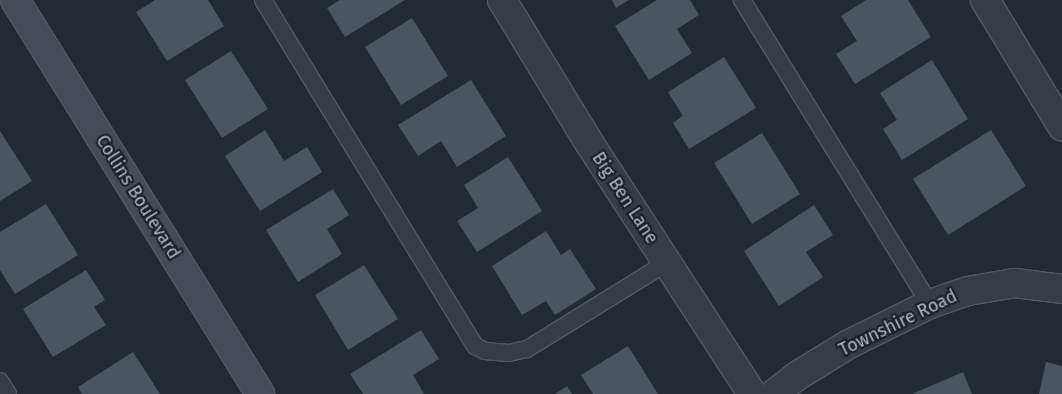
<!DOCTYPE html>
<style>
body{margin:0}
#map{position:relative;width:1062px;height:394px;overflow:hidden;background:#222b34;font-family:"Fira Sans",sans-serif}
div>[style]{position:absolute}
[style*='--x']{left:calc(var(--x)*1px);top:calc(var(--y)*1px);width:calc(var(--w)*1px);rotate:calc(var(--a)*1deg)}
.building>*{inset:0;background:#4b555f}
.roads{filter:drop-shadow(1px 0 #535a62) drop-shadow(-1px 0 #535a62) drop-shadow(0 1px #535a62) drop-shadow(0 -1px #535a62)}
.lane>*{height:16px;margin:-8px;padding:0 8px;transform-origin:8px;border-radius:8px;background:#353d45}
.street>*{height:28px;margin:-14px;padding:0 14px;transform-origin:14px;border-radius:14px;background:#353d45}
.secondary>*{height:28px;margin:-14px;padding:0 14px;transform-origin:14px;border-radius:14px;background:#444c57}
span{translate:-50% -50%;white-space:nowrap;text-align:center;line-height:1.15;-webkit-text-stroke:4.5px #1b2229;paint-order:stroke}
.street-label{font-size:18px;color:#b0b7c1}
</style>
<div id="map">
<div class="building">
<i style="clip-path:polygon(155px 0,208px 0,224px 26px,167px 61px,136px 12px)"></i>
<i style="clip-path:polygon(340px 0,405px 0,345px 37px,327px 8px)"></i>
<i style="clip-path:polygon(612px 0,629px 0,616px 8px)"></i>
<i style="clip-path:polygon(657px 0,690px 0,699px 15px,677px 29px,692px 53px,649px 80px,615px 26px)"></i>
<i style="clip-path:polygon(866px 0,908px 0,931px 37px,855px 84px,836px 54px,857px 41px,841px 16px)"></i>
<i style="clip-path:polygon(412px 18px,448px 76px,401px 105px,365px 47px)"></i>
<i style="clip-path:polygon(231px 51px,268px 109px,222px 138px,185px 80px)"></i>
<i style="clip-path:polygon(724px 57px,756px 108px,689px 149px,673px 123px,683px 116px,668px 92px)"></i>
<i style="clip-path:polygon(932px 60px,968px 119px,902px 160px,883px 129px,897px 120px,880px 93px)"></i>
<i style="clip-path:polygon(471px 80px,506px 136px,457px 167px,441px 141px,418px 156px,398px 125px)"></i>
<i style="clip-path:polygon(265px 130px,284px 161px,307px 147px,322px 172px,260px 211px,225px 156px)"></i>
<i style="clip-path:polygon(991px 130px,1026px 186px,948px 235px,913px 179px)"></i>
<i style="clip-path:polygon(0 131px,32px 181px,0 201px)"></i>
<i style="clip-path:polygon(762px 133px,800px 194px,752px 224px,714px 163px)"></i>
<i style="clip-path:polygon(508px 157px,542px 211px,477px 252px,457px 221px,478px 208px,464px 185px)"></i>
<i style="clip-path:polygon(333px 189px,349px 215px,327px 229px,342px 254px,298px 282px,266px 230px)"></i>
<i style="clip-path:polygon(46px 204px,78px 255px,15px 294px,0 270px,0 232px)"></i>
<i style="clip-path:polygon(814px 205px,833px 235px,806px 252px,823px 277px,779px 306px,744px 251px)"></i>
<i style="clip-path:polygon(546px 231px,561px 255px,570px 249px,596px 289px,555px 315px,546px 301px,522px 315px,492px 266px)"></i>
<i style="clip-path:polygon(364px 265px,398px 319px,348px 350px,315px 295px)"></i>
<i style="clip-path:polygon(86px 270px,105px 300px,94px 307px,106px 325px,53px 357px,23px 309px)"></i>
<i style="clip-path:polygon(421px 330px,439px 359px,413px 375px,424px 394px,363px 394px,350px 374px)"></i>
<i style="clip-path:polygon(628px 346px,658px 394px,593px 394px,581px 375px)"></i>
<i style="clip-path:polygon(133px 352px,160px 394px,82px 394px,78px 387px)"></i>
<i style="clip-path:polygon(1046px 362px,1062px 366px,1062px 394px,1039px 394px)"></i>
<i style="clip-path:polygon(963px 372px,972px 394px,912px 394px)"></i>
<i style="clip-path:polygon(567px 386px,572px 394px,555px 394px)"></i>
</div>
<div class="roads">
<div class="lane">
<i style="--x:263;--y:0;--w:406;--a:58.5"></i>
<i style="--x:475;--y:346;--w:11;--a:27"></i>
<i style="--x:485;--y:351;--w:24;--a:5"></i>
<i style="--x:509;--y:353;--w:18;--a:-13"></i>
<i style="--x:527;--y:349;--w:163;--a:-31.7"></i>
<i style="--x:742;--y:0;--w:357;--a:58.3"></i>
<i style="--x:0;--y:381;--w:15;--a:58"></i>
</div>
<div class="street">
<i style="--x:502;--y:0;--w:165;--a:58.6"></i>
<i style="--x:588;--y:141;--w:302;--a:57"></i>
<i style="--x:985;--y:0;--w:148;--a:58.6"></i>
<i style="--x:774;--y:394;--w:29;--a:-38"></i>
<i style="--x:797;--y:376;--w:61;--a:-31.6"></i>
<i style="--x:849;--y:344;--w:90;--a:-26.3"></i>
<i style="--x:930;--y:304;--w:40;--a:-18.9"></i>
<i style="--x:968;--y:291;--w:48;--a:-9.7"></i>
<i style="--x:1015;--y:283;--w:47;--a:7.3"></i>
</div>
<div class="secondary">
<i style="--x:15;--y:0;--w:464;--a:58.1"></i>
</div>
</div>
<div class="street-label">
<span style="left:138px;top:197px;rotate:58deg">Collins Boulevard</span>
<span style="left:625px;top:198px;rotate:57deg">Big Ben Lane</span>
<span style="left:898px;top:323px;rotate:-26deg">Townshire Road</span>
</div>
</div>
